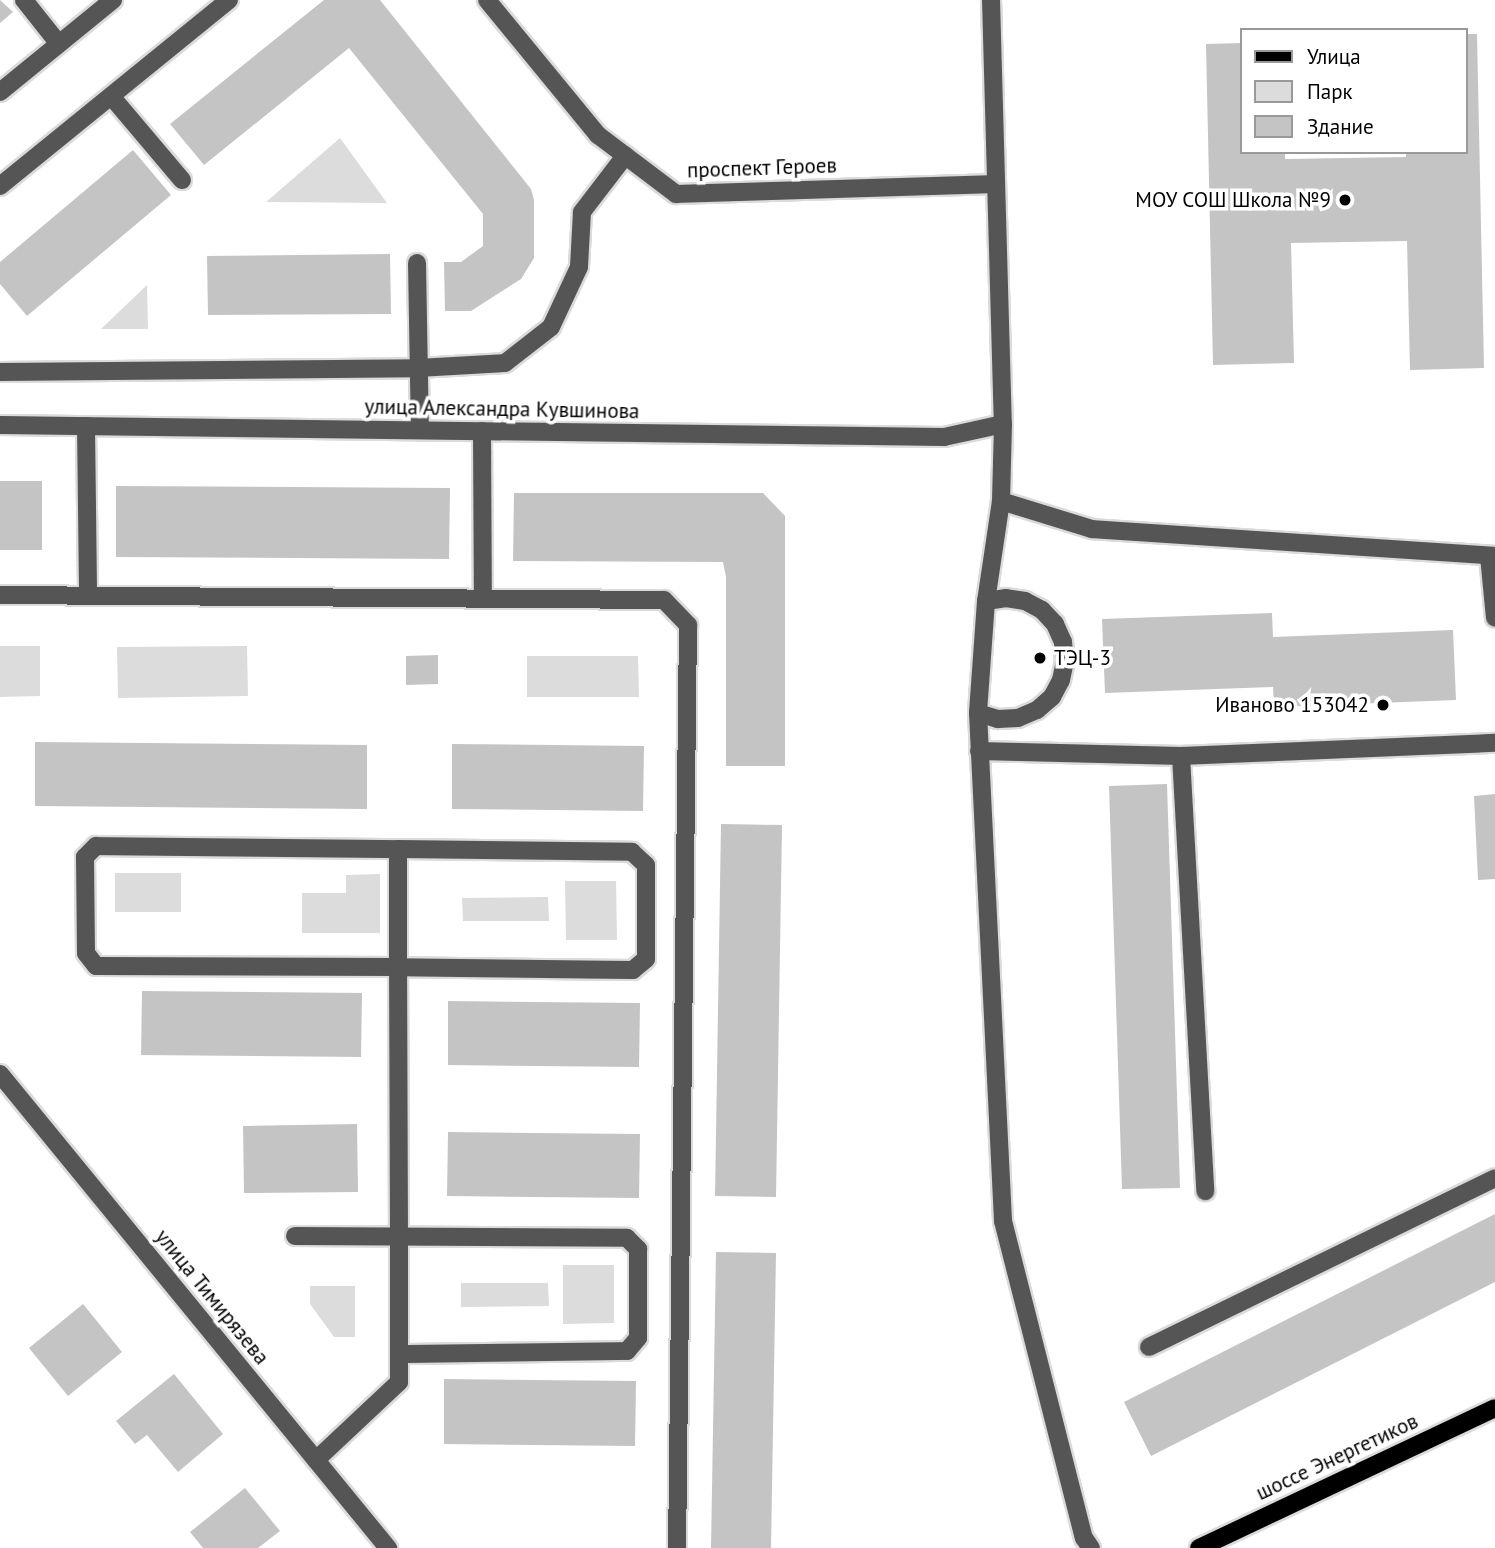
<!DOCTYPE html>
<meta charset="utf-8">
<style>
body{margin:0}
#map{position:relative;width:1495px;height:1548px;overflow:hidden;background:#fff;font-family:"PT Sans",sans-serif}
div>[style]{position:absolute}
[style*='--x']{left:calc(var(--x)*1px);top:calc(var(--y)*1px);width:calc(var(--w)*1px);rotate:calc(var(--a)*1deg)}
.green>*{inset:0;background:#dcdcdc}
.building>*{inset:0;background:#c4c4c4}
.roads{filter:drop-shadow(2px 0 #dbdbdb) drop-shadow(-2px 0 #dbdbdb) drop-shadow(0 2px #dbdbdb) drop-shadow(0 -2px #dbdbdb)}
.minor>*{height:18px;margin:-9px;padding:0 9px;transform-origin:9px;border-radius:9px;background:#555}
.major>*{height:18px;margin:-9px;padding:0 9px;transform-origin:9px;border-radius:9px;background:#000}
.dots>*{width:19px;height:19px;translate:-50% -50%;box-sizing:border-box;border:4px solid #fff;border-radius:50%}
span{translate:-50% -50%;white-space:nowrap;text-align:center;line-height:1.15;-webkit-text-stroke:7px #fff;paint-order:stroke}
.street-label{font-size:21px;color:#000}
.poi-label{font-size:21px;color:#000}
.right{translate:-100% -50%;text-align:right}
.left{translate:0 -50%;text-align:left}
.legend{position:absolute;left:1240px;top:28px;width:228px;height:126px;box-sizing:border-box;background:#fff;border:2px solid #999;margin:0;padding:9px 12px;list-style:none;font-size:21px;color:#000}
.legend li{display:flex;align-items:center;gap:14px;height:35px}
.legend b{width:35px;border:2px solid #999}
</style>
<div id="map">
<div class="green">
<i style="clip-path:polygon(340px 138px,387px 203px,266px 202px)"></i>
<i style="clip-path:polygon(147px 285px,148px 329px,101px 329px)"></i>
<i style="clip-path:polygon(0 646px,40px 646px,40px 696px,0 697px)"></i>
<i style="clip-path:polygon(247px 646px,248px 696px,118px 698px,117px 647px)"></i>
<i style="clip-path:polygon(527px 656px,638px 656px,639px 697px,527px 697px)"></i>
<i style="clip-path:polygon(115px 873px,181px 873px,181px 912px,115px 912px)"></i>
<i style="clip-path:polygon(380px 874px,380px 933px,302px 933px,302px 893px,346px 893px,346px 875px)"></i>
<i style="clip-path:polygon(565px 881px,616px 881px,617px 940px,566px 940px)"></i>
<i style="clip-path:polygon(548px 897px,549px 921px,463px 921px,462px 898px)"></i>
<i style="clip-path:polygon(563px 1265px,614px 1265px,614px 1323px,563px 1324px)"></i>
<i style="clip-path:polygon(461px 1283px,548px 1283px,549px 1306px,461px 1307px)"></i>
<i style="clip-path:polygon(310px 1286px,355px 1286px,355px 1337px,334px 1337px,310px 1304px)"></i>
</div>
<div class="building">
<i style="clip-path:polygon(0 0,13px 12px,0 23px)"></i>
<i style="clip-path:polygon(324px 0,380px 0,531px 189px,534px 200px,534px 258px,521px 279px,471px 311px,445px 311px,444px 262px,461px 262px,483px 246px,483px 214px,349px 48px,204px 165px,170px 124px)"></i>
<i style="clip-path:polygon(1465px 34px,1477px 34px,1484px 368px,1410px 370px,1407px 241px,1291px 243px,1294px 363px,1213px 365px,1206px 44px,1241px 43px,1241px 152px,1285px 152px,1285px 159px,1406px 157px,1406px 152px,1465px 152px)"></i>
<i style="clip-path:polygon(133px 150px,171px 195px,27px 316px,0 284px,0 262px)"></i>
<i style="clip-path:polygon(390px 254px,391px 314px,208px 315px,207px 256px)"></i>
<i style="clip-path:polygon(0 481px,42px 481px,42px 550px,0 550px)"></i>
<i style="clip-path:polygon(116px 486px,450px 488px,449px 559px,116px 557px)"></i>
<i style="clip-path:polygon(514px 493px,763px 493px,785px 516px,785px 766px,726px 766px,726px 577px,723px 562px,513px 561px)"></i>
<i style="clip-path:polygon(1272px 613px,1273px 637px,1453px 630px,1456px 700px,1274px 707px,1273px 687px,1105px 693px,1102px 619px)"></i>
<i style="clip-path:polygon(438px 655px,438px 684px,406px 685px,406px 656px)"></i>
<i style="clip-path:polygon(35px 742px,367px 745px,367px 809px,35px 806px)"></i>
<i style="clip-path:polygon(452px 744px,644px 746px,643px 811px,452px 809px)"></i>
<i style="clip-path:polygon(1167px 784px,1180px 1188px,1122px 1189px,1109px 786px)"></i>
<i style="clip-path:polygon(1495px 794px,1495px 879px,1478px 880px,1474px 796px)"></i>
<i style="clip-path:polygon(721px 824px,782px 825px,776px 1197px,715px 1196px)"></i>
<i style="clip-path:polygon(142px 991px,362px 993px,361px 1057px,141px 1055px)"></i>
<i style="clip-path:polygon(448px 1001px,640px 1003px,639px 1067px,448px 1065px)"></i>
<i style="clip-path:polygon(357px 1124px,358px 1192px,244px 1193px,243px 1126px)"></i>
<i style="clip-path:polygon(448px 1132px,640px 1134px,639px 1198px,447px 1196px)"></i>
<i style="clip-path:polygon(1495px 1214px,1495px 1282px,1151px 1456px,1124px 1402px)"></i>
<i style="clip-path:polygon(716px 1252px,776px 1253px,771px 1548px,711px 1548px)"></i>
<i style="clip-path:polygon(83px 1304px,122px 1352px,68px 1396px,29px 1348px)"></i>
<i style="clip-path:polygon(174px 1374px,223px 1434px,178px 1472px,147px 1435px,135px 1444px,116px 1421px)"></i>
<i style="clip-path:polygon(444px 1379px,636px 1381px,635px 1446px,444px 1444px)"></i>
<i style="clip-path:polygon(245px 1488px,280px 1531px,258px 1548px,203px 1548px,190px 1532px)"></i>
</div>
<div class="roads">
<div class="minor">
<i style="--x:24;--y:0;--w:56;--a:51.5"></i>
<i style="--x:487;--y:0;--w:175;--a:50.6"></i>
<i style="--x:598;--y:135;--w:98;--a:37.1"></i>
<i style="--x:676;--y:194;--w:320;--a:-1.8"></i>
<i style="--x:991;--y:0;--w:424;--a:88.4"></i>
<i style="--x:1003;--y:424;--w:77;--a:91.5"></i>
<i style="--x:1001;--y:501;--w:101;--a:98.5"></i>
<i style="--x:986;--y:601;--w:112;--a:94.1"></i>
<i style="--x:978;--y:713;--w:509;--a:87.18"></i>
<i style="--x:1003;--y:1221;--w:327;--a:75.7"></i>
<i style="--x:1084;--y:1538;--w:12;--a:55"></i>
<i style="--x:0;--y:92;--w:146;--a:-39.2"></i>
<i style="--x:111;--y:96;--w:110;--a:49.8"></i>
<i style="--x:0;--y:186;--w:295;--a:-39.1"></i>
<i style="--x:417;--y:263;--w:167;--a:89"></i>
<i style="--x:0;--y:372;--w:418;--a:-0.5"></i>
<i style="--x:418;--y:368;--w:87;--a:-3.3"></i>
<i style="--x:505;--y:363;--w:58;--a:-38"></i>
<i style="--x:551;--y:327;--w:66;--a:-65"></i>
<i style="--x:579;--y:267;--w:55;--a:-86.9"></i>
<i style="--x:582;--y:212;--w:71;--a:-52.5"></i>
<i style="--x:0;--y:425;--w:944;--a:0.73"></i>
<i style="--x:944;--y:437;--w:60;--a:-12.4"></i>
<i style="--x:86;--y:426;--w:170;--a:89.3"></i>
<i style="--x:482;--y:431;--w:168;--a:89.7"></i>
<i style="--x:1001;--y:501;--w:95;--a:17.1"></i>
<i style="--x:1092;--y:529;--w:404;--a:3.8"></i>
<i style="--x:1489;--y:556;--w:62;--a:84.5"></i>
<i style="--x:0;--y:595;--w:664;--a:0.43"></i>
<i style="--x:664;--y:600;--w:35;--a:46"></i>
<i style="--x:688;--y:625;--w:923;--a:90.68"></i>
<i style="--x:978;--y:713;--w:21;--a:17"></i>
<i style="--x:998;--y:719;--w:20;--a:-3"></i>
<i style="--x:1018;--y:718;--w:21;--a:-23"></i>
<i style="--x:1037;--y:710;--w:20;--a:-41"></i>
<i style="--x:1052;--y:697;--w:19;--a:-62"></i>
<i style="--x:1061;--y:680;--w:19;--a:-78"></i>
<i style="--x:1065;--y:661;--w:19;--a:-96"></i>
<i style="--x:1063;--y:642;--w:20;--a:-114"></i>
<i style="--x:1055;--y:624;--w:19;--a:-133"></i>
<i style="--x:1042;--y:610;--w:19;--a:-152"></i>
<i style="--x:1025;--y:601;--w:19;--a:-171"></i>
<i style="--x:1006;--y:598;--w:20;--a:171"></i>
<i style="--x:979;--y:751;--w:202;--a:1.4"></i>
<i style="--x:1181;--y:756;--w:314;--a:-2.4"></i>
<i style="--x:1181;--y:756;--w:436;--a:86.8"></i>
<i style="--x:0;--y:1074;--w:613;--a:50.7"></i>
<i style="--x:295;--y:1236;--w:332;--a:0.3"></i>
<i style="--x:627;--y:1238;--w:16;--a:45"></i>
<i style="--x:638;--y:1249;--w:89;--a:90"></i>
<i style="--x:638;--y:1338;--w:17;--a:130"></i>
<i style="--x:627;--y:1351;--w:228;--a:179.2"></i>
<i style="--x:1149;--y:1347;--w:385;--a:-26"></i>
<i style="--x:316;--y:1460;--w:114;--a:-43.2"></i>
<i style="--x:399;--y:1382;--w:145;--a:-90"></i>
<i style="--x:399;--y:1237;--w:270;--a:-90.2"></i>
<i style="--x:398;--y:967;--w:118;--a:-90"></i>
<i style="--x:398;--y:849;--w:234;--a:0.7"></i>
<i style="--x:632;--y:852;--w:19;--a:43"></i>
<i style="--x:646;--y:865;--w:94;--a:90"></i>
<i style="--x:646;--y:959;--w:17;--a:140"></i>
<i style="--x:633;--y:970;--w:235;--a:-179.3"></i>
<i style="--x:398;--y:967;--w:302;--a:-179.8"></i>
<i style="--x:96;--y:966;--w:16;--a:-128"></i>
<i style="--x:86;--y:953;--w:96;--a:-90.6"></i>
<i style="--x:85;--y:857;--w:16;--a:-45"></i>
<i style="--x:96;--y:846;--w:302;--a:0.6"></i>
</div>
<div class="major">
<i style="--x:1199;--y:1548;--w:327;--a:-25.3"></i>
</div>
</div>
<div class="dots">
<i style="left:1345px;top:200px;background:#000"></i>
<i style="left:1040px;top:658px;background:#000"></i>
<i style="left:1383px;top:705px;background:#000"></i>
</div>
<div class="street-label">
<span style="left:762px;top:168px;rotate:-2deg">проспект Героев</span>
<span style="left:502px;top:409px;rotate:1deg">улица Александра Кувшинова</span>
<span style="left:212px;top:1297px;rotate:51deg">улица Тимирязева</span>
<span style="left:1337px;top:1457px;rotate:-25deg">шоссе Энергетиков</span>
</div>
<div class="poi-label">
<span class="right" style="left:1331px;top:200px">МОУ СОШ Школа №9</span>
<span class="left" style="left:1054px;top:658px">ТЭЦ-3</span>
<span class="right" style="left:1369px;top:705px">Иваново 153042</span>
</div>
<ul class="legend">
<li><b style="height:9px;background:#000"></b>Улица</li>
<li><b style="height:19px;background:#dcdcdc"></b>Парк</li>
<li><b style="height:19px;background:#c4c4c4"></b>Здание</li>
</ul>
</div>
